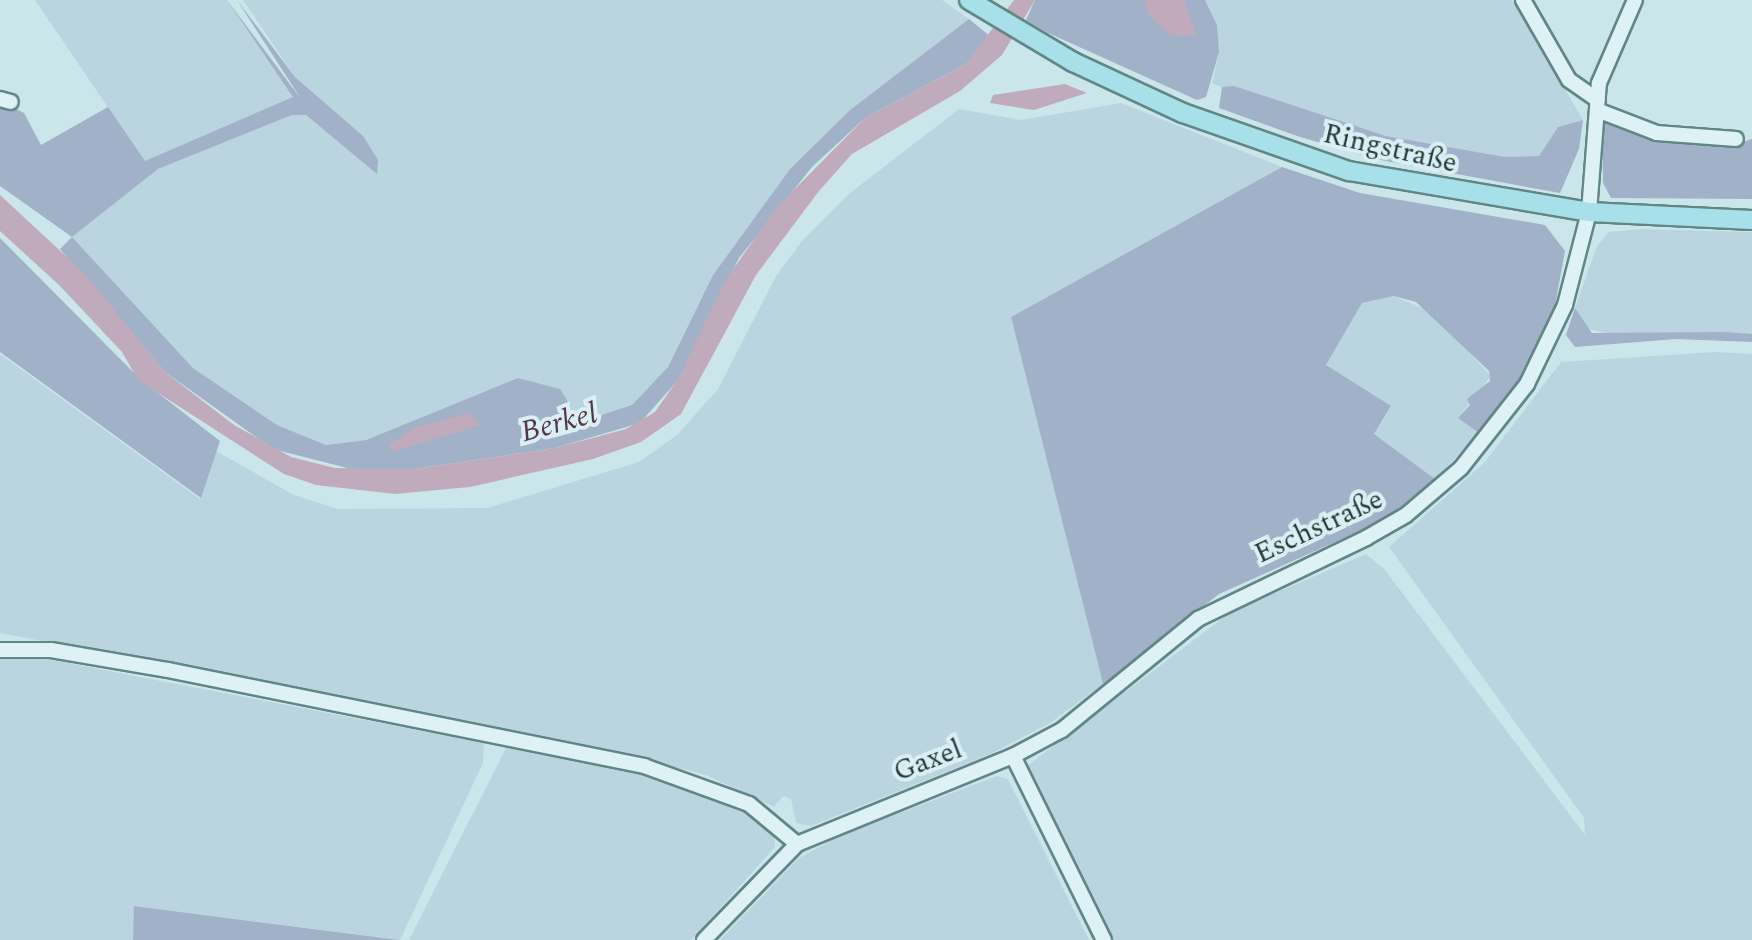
<!DOCTYPE html>
<meta charset="utf-8">
<style>
body{margin:0}
#map{position:relative;width:1752px;height:940px;overflow:hidden;background:#cbe6eb;font-family:Spectral,serif}
div>[style]{position:absolute}
[style*='--x']{left:calc(var(--x)*1px);top:calc(var(--y)*1px);width:calc(var(--w)*1px);rotate:calc(var(--a)*1deg)}
.farmland>*{inset:0;background:#bad5e0}
.green>*{inset:0;background:#a0b1c8}
.water>*{inset:0;background:#c0abbd}
.roads{filter:drop-shadow(2px 0 #618685) drop-shadow(-2px 0 #618685) drop-shadow(0 2px #618685) drop-shadow(0 -2px #618685)}
.minor>*{height:14px;margin:-7px;padding:0 7px;transform-origin:7px;border-radius:7px;background:#def2f6}
.major>*{height:18px;margin:-9px;padding:0 9px;transform-origin:9px;border-radius:9px;background:#a8e0e9}
span{translate:-50% -50%;white-space:nowrap;text-align:center;line-height:1.15;-webkit-text-stroke:8px #daeff3;paint-order:stroke}
.street-label{font-size:28px;color:#233837}
.water-label{font-size:30px;color:#563449;font-style:italic}
</style>
<div id="map">
<div class="farmland">
<i style="clip-path:polygon(35px 0,227px 0,294px 97px,145px 162px)"></i>
<i style="clip-path:polygon(243px 0,942px 0,969px 19px,850px 110px,790px 169px,713px 275px,668px 367px,632px 405px,567px 426px,518px 378px,366px 440px,326px 445px,277px 425px,193px 368px,72px 237px,158px 169px,292px 115px,306px 115px,377px 173px,363px 136px,295px 77px)"></i>
<i style="clip-path:polygon(1205px 0,1513px 0,1583px 120px,1558px 127px,1539px 156px,1505px 157px,1386px 136px,1222px 87px,1212px 83px,1219px 52px,1217px 25px)"></i>
<i style="clip-path:polygon(1121px 103px,1282px 167px,1011px 317px,1103px 684px,1050px 723px,989px 755px,811px 826px,796px 823px,791px 799px,783px 796px,774px 807px,706px 775px,592px 746px,0 633px,0 354px,200px 499px,216px 451px,294px 495px,338px 509px,487px 508px,639px 462px,677px 435px,718px 389px,776px 276px,802px 241px,850px 193px,959px 109px,1021px 120px)"></i>
<i style="clip-path:polygon(1642px 229px,1752px 232px,1752px 334px,1615px 335px,1585px 328px,1575px 308px,1597px 246px,1609px 232px)"></i>
<i style="clip-path:polygon(1394px 296px,1431px 312px,1491px 376px,1458px 418px,1479px 433px,1435px 479px,1374px 434px,1391px 407px,1326px 365px,1362px 303px)"></i>
<i style="clip-path:polygon(1715px 352px,1752px 354px,1752px 940px,1111px 940px,1027px 766px,1231px 612px,1366px 554px,1385px 570px,1585px 835px,1584px 818px,1389px 547px,1484px 463px,1561px 362px)"></i>
<i style="clip-path:polygon(36px 657px,484px 743px,483px 763px,400px 940px,135px 906px,133px 940px,0 940px,0 658px)"></i>
<i style="clip-path:polygon(506px 748px,637px 770px,726px 802px,761px 819px,774px 831px,775px 847px,691px 940px,409px 940px)"></i>
<i style="clip-path:polygon(997px 776px,1008px 779px,1089px 940px,720px 940px,799px 858px,844px 834px)"></i>
</div>
<div class="green">
<i style="clip-path:polygon(227px 0,301px 99px,237px 0,295px 77px,363px 136px,378px 160px,377px 174px,306px 115px,292px 115px,158px 169px,72px 237px,193px 368px,277px 425px,326px 445px,366px 440px,518px 378px,560px 389px,570px 405px,567px 426px,632px 405px,668px 367px,713px 275px,790px 169px,850px 110px,969px 19px,991px 37px,966px 64px,865px 118px,812px 167px,739px 258px,678px 380px,640px 423px,555px 448px,415px 469px,355px 470px,273px 449px,165px 372px,60px 249px,72px 237px,0 186px,0 101px,24px 113px,41px 145px,108px 107px,145px 161px,293px 97px)"></i>
<i style="clip-path:polygon(1035px 0,1205px 0,1217px 25px,1219px 52px,1206px 97px,1197px 100px,1046px 32px,1026px 20px)"></i>
<i style="clip-path:polygon(1234px 86px,1386px 136px,1505px 157px,1539px 156px,1558px 127px,1583px 120px,1579px 149px,1560px 193px,1375px 159px,1297px 136px,1219px 108px,1222px 87px)"></i>
<i style="clip-path:polygon(1602px 117px,1736px 144px,1752px 139px,1752px 199px,1611px 198px,1603px 183px)"></i>
<i style="clip-path:polygon(1282px 167px,1360px 193px,1545px 225px,1565px 251px,1554px 311px,1529px 367px,1479px 433px,1458px 418px,1470px 405px,1467px 399px,1490px 381px,1489px 371px,1416px 302px,1394px 296px,1362px 303px,1326px 365px,1391px 406px,1374px 434px,1435px 479px,1384px 520px,1219px 594px,1103px 684px,1011px 317px)"></i>
<i style="clip-path:polygon(0 238px,140px 379px,220px 441px,201px 498px,0 352px)"></i>
<i style="clip-path:polygon(1575px 308px,1592px 333px,1724px 332px,1752px 334px,1752px 342px,1676px 339px,1575px 347px,1566px 335px)"></i>
<i style="clip-path:polygon(134px 906px,399px 940px,133px 940px)"></i>
</div>
<div class="water">
<i style="clip-path:polygon(1014px 0,1035px 0,1002px 55px,960px 91px,852px 154px,819px 191px,756px 275px,681px 414px,641px 442px,593px 459px,470px 487px,395px 494px,316px 485px,284px 474px,138px 380px,122px 352px,60px 286px,0 231px,0 195px,82px 271px,165px 372px,234px 425px,291px 457px,335px 468px,415px 469px,555px 448px,626px 429px,655px 412px,678px 379px,725px 281px,776px 208px,865px 118px,966px 64px)"></i>
<i style="clip-path:polygon(1144px 0,1184px 0,1196px 35px,1172px 36px,1150px 17px)"></i>
<i style="clip-path:polygon(1065px 84px,1087px 93px,1034px 110px,990px 103px,993px 95px)"></i>
<i style="clip-path:polygon(468px 413px,481px 425px,392px 452px,389px 445px,414px 428px)"></i>
</div>
<div class="roads">
<div class="minor">
<i style="--x:1523;--y:0;--w:92;--a:60.1"></i>
<i style="--x:1569;--y:80;--w:35;--a:35"></i>
<i style="--x:0;--y:99;--w:11;--a:15"></i>
<i style="--x:1597;--y:110;--w:64;--a:21"></i>
<i style="--x:1657;--y:133;--w:79;--a:4.3"></i>
<i style="--x:0;--y:650;--w:51;--a:0"></i>
<i style="--x:51;--y:650;--w:119;--a:9.7"></i>
<i style="--x:168;--y:670;--w:486;--a:11.4"></i>
<i style="--x:644;--y:766;--w:112;--a:19.9"></i>
<i style="--x:749;--y:804;--w:62;--a:39.8"></i>
<i style="--x:1013;--y:756;--w:205;--a:63.7"></i>
<i style="--x:704;--y:940;--w:134;--a:-45.9"></i>
<i style="--x:797;--y:844;--w:233;--a:-22.2"></i>
<i style="--x:1013;--y:756;--w:55;--a:-28"></i>
<i style="--x:1062;--y:730;--w:176;--a:-39.2"></i>
<i style="--x:1198;--y:619;--w:187;--a:-25.7"></i>
<i style="--x:1366;--y:538;--w:46;--a:-29.9"></i>
<i style="--x:1406;--y:515;--w:72;--a:-40.5"></i>
<i style="--x:1461;--y:468;--w:107;--a:-51.8"></i>
<i style="--x:1527;--y:384;--w:88;--a:-64.3"></i>
<i style="--x:1565;--y:305;--w:96;--a:-75.5"></i>
<i style="--x:1589;--y:212;--w:129;--a:-85.6"></i>
<i style="--x:1599;--y:83;--w:90;--a:-66.6"></i>
</div>
<div class="major">
<i style="--x:969;--y:0;--w:121;--a:30.8"></i>
<i style="--x:1073;--y:62;--w:121;--a:24.9"></i>
<i style="--x:1183;--y:113;--w:176;--a:19.3"></i>
<i style="--x:1349;--y:171;--w:243;--a:9.7"></i>
<i style="--x:1589;--y:212;--w:163;--a:2.8"></i>
</div>
</div>
<div class="street-label">
<span style="left:1390px;top:149px;rotate:13deg">Ringstraße</span>
<span style="left:1319px;top:527px;rotate:-25deg">Eschstraße</span>
<span style="left:928px;top:761px;rotate:-21deg">Gaxel</span>
</div>
<div class="water-label">
<span style="left:559px;top:423px;rotate:-15deg">Berkel</span>
</div>
</div>
